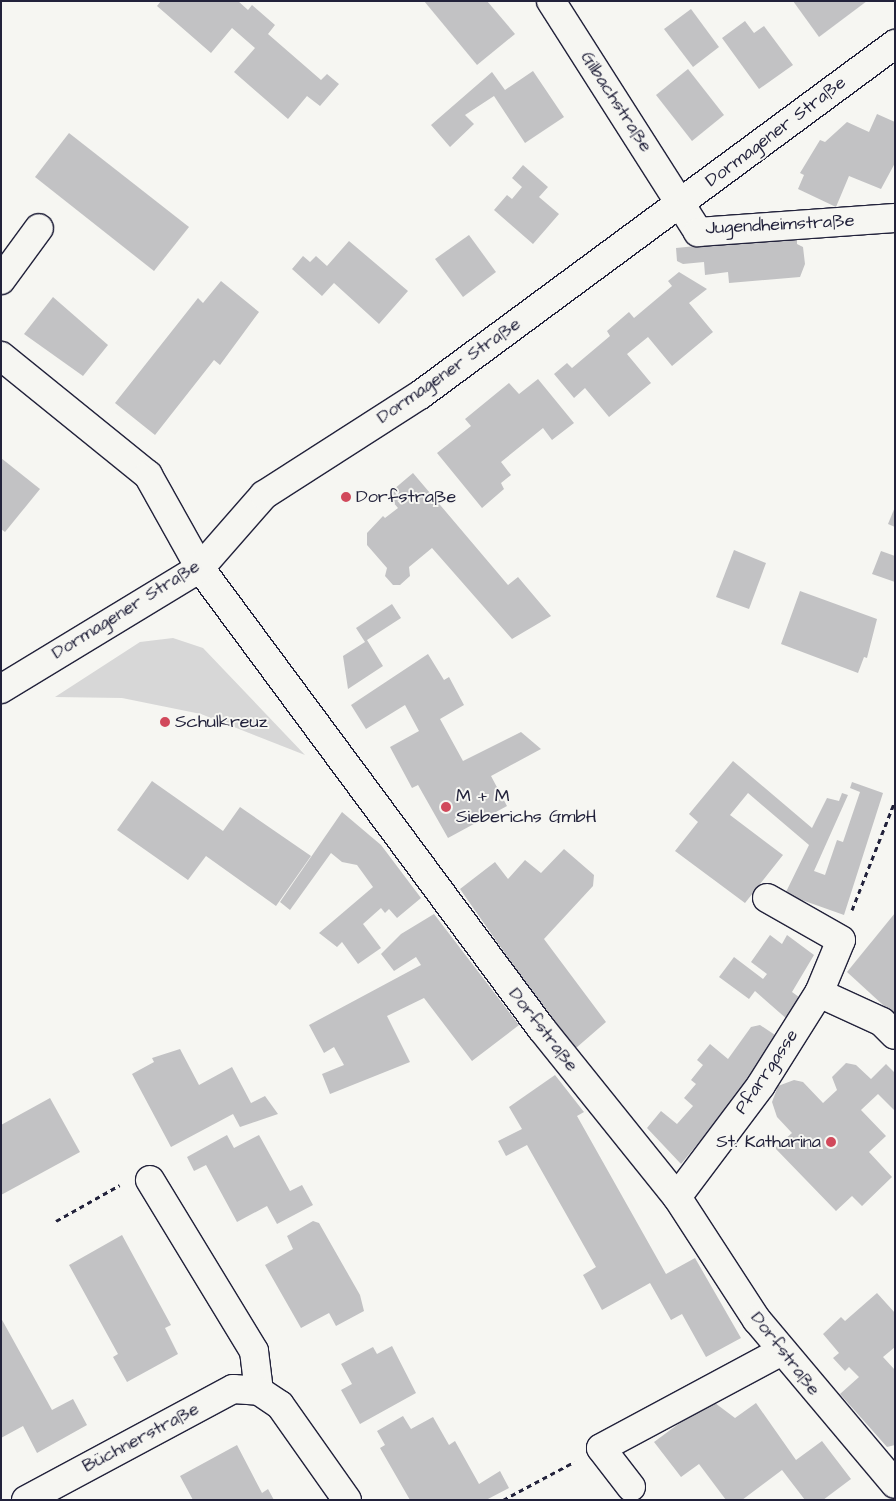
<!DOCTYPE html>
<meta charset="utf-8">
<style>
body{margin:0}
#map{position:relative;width:896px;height:1501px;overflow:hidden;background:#f6f6f2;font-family:"Architects Daughter",sans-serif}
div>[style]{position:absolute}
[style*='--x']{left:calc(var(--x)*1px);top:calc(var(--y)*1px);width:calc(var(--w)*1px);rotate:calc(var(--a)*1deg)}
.green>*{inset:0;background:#d7d7d7}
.building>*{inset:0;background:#c2c2c4}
.path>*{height:3px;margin-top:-1.5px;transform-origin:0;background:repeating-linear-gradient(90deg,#22223b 0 5px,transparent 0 9px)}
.roads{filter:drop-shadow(1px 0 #22223b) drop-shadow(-1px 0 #22223b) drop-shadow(0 1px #22223b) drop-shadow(0 -1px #22223b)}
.minor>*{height:28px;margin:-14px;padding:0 14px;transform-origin:14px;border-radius:14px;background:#f6f6f2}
.dots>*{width:14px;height:14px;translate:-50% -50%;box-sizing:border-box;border:2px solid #f6f6f2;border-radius:50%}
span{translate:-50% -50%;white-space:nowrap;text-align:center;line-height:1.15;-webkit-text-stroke:4px #f6f6f2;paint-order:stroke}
.street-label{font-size:18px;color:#22223b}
.poi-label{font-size:18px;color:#22223b}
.left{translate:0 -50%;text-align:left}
.right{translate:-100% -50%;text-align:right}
.frame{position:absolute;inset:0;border:2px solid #22223b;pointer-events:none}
</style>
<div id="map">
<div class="green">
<i style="clip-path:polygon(173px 638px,203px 648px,305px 755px,201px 714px,122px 698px,55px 697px,140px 642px)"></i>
</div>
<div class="building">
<i style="clip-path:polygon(161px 1px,238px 1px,248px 10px,252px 5px,275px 25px,268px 34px,321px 80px,327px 74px,339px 84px,320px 106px,307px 96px,288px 119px,234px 72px,255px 48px,232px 28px,211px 53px,157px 6px)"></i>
<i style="clip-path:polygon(424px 1px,487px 1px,515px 34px,477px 65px)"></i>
<i style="clip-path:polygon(793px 1px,867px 1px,819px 37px)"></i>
<i style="clip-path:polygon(691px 9px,719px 47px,693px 67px,664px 29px)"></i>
<i style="clip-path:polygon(745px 21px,754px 33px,764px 26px,793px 65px,759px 89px,722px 38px)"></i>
<i style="clip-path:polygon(688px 69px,724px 115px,692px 141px,656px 95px)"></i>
<i style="clip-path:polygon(533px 71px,564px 117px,525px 143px,494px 96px,465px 115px,474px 124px,450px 147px,431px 125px,492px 72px,505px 90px)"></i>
<i style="clip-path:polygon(877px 114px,895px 122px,895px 163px,881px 189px,849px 176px,836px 207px,798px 189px,804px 175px,800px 173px,820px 140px,825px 142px,847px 122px,869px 132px)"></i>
<i style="clip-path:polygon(69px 133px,189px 227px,154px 271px,35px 177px)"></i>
<i style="clip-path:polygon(523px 165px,548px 187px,539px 197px,559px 214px,533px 244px,494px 210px,507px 195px,512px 199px,522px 187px,512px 178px)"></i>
<i style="clip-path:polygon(469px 235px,496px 272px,463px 297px,435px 259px)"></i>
<i style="clip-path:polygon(797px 236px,797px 244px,803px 247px,805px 264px,800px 277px,729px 283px,728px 272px,705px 275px,704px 262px,683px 264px,677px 261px,676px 248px)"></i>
<i style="clip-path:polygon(349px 241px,408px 291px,379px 324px,334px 283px,322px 296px,292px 269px,303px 256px,310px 262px,316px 256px,327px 266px)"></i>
<i style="clip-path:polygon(679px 272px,707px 289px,689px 303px,713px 332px,672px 366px,648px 337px,627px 354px,651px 383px,609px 417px,585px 388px,574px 398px,554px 374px,567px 363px,572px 368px,610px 336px,607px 331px,629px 312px,634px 318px,672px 286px,668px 281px)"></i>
<i style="clip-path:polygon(221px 281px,259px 312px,220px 365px,214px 360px,155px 435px,115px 403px,198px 298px,203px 303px)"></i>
<i style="clip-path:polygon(53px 297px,108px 345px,83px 376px,24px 334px)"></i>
<i style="clip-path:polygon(538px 379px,574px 423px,552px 440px,543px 428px,501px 462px,511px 475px,501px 483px,504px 489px,482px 508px,437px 453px,471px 426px,465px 419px,509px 383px,519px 394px)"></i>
<i style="clip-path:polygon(1px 458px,40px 489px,5px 532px,1px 529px)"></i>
<i style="clip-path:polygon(413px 473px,508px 585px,518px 577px,551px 616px,512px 639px,432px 548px,409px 567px,410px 576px,400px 585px,393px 585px,385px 576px,387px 568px,367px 545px,367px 533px,383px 516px,385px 518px,398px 508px,387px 495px)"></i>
<i style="clip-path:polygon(895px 507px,895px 527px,888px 524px)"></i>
<i style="clip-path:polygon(734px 550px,766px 563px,749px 609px,716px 597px)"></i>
<i style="clip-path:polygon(881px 551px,895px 556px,895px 582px,872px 574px)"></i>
<i style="clip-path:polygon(800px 591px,877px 619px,867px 658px,864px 657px,858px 673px,781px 644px)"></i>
<i style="clip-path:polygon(392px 604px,401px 618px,367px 640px,383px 666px,348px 689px,343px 656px,365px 642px,356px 628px)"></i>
<i style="clip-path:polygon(428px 654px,444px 680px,449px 677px,464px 705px,440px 719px,463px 761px,521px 732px,541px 749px,491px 776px,507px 806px,448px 838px,418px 785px,412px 788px,390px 747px,419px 731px,405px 705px,366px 729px,351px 705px)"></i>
<i style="clip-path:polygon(733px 761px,812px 828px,827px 798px,839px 801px,842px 793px,848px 795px,814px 871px,825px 875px,837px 840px,843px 842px,860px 792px,850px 788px,852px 782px,883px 793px,844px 915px,785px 894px,809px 845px,748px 793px,730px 815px,783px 855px,745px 903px,675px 851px,698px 822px,689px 814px)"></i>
<i style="clip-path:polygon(152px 781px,223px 831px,240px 807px,311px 856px,276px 906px,206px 856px,188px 880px,117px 830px)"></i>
<i style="clip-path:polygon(342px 812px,381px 845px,421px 898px,397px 918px,389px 909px,385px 913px,381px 908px,363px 924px,381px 948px,358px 964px,342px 942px,337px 947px,319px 933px,373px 887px,357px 865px,342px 862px,331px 853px,290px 910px,280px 902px)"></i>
<i style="clip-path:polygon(564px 849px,594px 875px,593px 886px,544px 939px,606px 1022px,576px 1048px,551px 1019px,460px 889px,495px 862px,508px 879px,525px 860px,541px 873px)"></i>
<i style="clip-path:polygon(895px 913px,895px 1016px,847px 972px)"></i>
<i style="clip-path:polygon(434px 914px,519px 1025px,472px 1061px,424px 998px,387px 1016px,410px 1062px,330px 1094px,322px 1074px,344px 1065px,334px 1047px,324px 1053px,309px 1025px,421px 965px,416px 957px,394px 971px,381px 954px,401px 934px)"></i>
<i style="clip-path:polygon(770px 935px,782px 944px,787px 935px,814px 955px,792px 992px,803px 1000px,788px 1020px,755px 991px,749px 999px,719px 977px,734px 957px,763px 979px,767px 974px,751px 962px)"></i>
<i style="clip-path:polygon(760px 1025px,778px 1037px,733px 1101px,681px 1164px,647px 1128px,661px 1111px,677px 1124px,693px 1106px,684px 1098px,696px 1084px,691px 1080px,703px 1065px,697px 1060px,710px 1044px,728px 1059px,751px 1027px)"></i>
<i style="clip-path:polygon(180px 1049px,199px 1085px,232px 1067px,251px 1103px,265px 1096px,278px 1114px,240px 1127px,233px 1114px,171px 1147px,132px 1074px,154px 1062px,152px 1058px)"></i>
<i style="clip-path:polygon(846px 1063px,856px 1065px,871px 1079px,886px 1064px,895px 1073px,895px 1111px,878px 1094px,861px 1110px,886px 1136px,869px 1152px,892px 1177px,862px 1206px,852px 1196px,836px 1211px,775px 1148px,792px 1133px,777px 1117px,772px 1102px,778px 1086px,794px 1080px,803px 1082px,823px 1103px,837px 1090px,832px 1077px)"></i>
<i style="clip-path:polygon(555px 1075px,584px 1112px,577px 1116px,666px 1274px,695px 1258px,741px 1338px,706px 1357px,682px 1314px,671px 1320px,650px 1283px,602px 1310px,583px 1275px,596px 1267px,527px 1145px,506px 1156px,498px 1141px,522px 1129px,509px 1107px)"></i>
<i style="clip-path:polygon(50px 1098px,80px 1152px,1px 1195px,1px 1125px)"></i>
<i style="clip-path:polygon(227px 1135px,234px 1148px,259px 1135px,290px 1191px,302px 1185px,313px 1205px,277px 1224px,267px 1206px,237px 1222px,206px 1165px,194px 1171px,187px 1157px)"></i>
<i style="clip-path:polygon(313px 1221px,319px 1223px,360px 1295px,364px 1311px,336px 1326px,329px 1313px,301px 1328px,265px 1265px,293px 1249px,287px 1236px)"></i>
<i style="clip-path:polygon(122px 1235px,171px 1325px,165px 1328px,178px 1354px,127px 1382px,113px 1357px,118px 1354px,69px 1265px)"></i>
<i style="clip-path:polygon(877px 1293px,895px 1313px,895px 1347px,883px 1357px,895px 1370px,895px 1445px,887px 1447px,840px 1394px,859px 1377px,849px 1367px,845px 1371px,833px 1358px,839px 1353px,823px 1334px,841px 1317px,845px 1321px)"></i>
<i style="clip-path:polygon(1px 1318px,52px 1410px,73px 1399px,87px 1425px,37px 1453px,23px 1426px,1px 1438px)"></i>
<i style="clip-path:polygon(392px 1346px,416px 1393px,360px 1424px,341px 1390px,352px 1384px,341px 1364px,373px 1347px,377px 1354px)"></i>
<i style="clip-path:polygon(711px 1400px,735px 1418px,756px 1403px,796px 1460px,822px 1441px,851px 1479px,823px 1500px,805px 1500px,782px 1470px,742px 1500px,726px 1500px,699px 1464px,681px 1477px,654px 1442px)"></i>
<i style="clip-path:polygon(403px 1416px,411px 1429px,433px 1417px,449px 1445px,455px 1441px,479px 1484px,500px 1471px,509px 1488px,486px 1500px,410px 1500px,380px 1448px,385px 1445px,377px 1431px)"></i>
<i style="clip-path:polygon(237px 1445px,262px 1493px,268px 1489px,274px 1500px,193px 1500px,180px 1476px)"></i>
</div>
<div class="path">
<i style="--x:852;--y:910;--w:117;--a:-68.5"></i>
<i style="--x:56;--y:1221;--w:73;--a:-29.4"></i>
<i style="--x:503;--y:1500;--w:81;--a:-28.2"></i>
</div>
<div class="roads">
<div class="minor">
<i style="--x:551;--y:1;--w:274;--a:57.5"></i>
<i style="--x:698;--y:232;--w:197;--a:-4.1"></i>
<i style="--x:1;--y:280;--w:64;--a:-53.8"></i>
<i style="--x:1;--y:356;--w:189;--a:39"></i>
<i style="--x:148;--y:475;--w:107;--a:60.8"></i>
<i style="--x:200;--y:568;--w:573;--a:53.45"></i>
<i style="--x:541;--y:1028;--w:217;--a:51.2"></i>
<i style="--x:677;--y:1197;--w:147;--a:57"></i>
<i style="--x:757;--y:1320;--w:214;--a:49.9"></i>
<i style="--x:1;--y:689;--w:233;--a:-31.3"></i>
<i style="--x:200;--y:568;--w:97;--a:-48.8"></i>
<i style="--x:264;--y:495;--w:185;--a:-32.7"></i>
<i style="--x:420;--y:395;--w:591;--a:-36.46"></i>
<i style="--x:819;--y:993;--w:69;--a:24.7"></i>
<i style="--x:882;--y:1022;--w:18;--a:45"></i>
<i style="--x:150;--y:1180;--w:200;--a:58.7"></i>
<i style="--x:254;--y:1351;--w:40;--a:82.9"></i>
<i style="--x:677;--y:1197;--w:140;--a:-53.1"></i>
<i style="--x:761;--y:1085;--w:109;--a:-57.8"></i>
<i style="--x:819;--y:993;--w:57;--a:-67.5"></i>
<i style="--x:841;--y:940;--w:85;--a:-150.4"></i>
<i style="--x:631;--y:1487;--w:49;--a:-127.6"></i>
<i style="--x:601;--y:1448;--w:205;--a:-28.2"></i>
<i style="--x:26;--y:1500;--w:235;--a:-28.2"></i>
<i style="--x:233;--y:1389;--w:26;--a:4"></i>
<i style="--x:259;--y:1391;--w:25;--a:34"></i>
<i style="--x:280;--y:1405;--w:116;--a:54.8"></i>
</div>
</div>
<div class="dots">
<i style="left:346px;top:497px;background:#d1495b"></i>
<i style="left:165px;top:722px;background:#d1495b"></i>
<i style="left:446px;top:807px;background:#d1495b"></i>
<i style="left:831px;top:1142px;background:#d1495b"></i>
</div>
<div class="street-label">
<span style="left:616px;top:102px;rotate:57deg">Gilbachstraße</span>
<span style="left:776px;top:132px;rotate:-37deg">Dormagener Straße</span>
<span style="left:780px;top:225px;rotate:-3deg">Jugendheimstraße</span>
<span style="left:449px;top:371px;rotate:-35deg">Dormagener Straße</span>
<span style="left:126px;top:610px;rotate:-32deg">Dormagener Straße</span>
<span style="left:543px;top:1030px;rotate:52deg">Dorfstraße</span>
<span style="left:767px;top:1072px;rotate:-56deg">Pfarrgasse</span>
<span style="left:785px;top:1354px;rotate:52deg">Dorfstraße</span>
<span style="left:141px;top:1438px;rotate:-28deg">Büchnerstraße</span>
</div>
<div class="poi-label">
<span class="left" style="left:356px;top:497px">Dorfstraße</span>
<span class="left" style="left:175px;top:722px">Schulkreuz</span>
<span class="left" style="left:456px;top:807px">M + M<br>Sieberichs GmbH</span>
<span class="right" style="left:821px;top:1142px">St. Katharina</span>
</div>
<div class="frame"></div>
</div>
